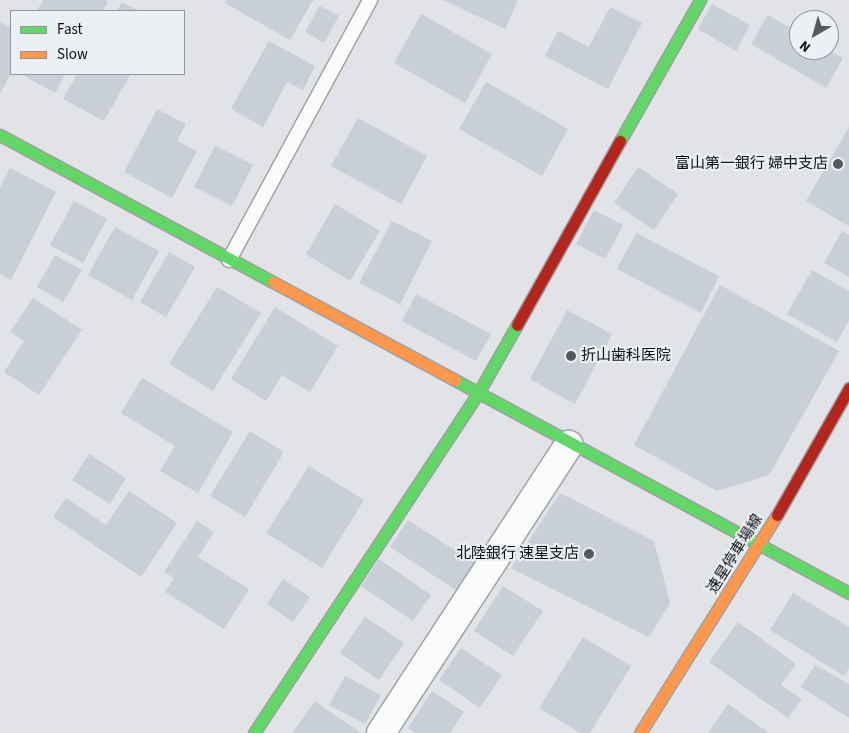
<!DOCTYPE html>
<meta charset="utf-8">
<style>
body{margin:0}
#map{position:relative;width:849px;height:733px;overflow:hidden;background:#e1e3e6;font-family:"Source Sans 3","Noto Sans JP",sans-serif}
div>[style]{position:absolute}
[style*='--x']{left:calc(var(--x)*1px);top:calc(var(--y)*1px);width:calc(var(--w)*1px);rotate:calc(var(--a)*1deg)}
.building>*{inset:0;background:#c8cfd7}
.roads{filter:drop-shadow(1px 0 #9d9ea1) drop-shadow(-1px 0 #9d9ea1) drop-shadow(0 1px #9d9ea1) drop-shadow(0 -1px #9d9ea1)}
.lane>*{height:14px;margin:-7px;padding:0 7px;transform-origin:7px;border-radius:7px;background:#fafbfb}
.street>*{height:28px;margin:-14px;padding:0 14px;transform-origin:14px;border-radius:14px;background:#fafbfb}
.fast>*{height:11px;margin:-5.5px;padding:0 5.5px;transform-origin:5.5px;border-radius:5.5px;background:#63d668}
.slow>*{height:11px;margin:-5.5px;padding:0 5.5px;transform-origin:5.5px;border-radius:5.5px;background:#ff974d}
.jam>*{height:11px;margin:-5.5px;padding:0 5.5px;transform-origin:5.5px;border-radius:5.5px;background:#b3261e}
.dots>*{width:14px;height:14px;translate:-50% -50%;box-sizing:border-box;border:2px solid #ecf0f5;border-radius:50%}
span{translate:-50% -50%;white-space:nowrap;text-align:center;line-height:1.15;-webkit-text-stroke:4px #ecf0f5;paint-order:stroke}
.poi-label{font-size:15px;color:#0d0e10}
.right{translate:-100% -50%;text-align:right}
.left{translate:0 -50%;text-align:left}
.street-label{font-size:15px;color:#0d0e10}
.legend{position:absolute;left:10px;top:10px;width:175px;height:65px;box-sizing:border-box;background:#ecf0f5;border:1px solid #939699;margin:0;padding:6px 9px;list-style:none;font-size:15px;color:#0d0e10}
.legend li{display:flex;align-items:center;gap:10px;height:25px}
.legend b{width:25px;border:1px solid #939699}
.north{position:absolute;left:789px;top:10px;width:50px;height:50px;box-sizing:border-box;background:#ecf0f5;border:1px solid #939699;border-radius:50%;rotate:218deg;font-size:14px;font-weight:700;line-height:20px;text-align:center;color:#0d0e10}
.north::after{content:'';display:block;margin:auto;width:18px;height:22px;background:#57595b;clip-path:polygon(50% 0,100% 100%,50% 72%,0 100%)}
</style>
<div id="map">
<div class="building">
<i style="clip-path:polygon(43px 0,105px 0,108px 2px,103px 11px,37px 11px)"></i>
<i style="clip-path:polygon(227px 0,313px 0,290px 40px,225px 3px)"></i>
<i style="clip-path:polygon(443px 0,518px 0,505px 29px)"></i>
<i style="clip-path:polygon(122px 2px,139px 11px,117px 11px)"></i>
<i style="clip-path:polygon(712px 4px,750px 25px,736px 51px,698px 29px)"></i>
<i style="clip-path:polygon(319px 6px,339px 16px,324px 43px,305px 32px)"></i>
<i style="clip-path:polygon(610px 7px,642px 23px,608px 89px,545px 56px,558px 31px,589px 47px)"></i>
<i style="clip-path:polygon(421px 14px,492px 54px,465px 103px,394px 63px)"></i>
<i style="clip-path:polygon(768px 15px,799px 33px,799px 50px,828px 50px,843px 58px,826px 88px,751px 44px)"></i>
<i style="clip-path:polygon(0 22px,11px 28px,11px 73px,0 94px)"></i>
<i style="clip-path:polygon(269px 41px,315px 66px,303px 90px,287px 82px,263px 127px,231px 109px)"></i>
<i style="clip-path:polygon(21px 74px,65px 74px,55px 93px)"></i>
<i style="clip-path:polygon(77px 74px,130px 75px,104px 121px,63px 99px)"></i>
<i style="clip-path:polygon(486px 82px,568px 129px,542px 176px,459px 129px)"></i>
<i style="clip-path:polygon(157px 109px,186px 124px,177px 141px,197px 151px,172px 198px,124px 172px)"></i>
<i style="clip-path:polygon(358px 118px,427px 156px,401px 204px,331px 166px)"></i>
<i style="clip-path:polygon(849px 127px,849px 226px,806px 201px)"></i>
<i style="clip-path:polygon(215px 146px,253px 165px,232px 206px,194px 187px)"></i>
<i style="clip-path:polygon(638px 167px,678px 194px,654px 230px,614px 203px)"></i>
<i style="clip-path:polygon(10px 168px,56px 192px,11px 280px,0 274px,0 187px)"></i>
<i style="clip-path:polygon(74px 201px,107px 219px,83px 263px,50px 245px)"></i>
<i style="clip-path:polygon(335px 204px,380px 231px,350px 281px,306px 254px)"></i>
<i style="clip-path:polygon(594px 210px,623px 225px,605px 259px,576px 244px)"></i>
<i style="clip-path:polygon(392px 221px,432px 241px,400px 304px,359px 283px)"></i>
<i style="clip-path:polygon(115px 227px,159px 251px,132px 300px,88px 275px)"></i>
<i style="clip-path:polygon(842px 231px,849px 235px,849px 277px,824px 263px)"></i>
<i style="clip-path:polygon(636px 233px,719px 276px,701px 313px,617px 269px)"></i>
<i style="clip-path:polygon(169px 252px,195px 267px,166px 317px,140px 302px)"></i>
<i style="clip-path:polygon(55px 255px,82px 270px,63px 302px,37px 287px)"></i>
<i style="clip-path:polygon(812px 270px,849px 291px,849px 320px,837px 342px,787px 314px)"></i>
<i style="clip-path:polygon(720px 285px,839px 351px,769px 475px,717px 491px,634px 445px)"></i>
<i style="clip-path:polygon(217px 287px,261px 313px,213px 391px,169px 364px)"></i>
<i style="clip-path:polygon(416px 294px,491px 334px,476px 361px,402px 321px)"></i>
<i style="clip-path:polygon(33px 298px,82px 330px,39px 395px,4px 372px,24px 341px,10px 332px)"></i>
<i style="clip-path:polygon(275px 307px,338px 346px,310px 392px,282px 375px,266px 401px,231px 379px)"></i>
<i style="clip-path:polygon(567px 310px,612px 334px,575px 404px,530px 379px)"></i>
<i style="clip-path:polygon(142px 378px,233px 432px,198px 493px,160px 471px,175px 446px,121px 413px)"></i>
<i style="clip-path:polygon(250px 431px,284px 452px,245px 517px,210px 496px)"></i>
<i style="clip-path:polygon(89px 454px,126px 478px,110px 504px,72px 480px)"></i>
<i style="clip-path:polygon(309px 466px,364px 500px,322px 568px,266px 533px)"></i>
<i style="clip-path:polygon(129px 491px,177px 523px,141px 577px,53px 517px,66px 498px,106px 525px)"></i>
<i style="clip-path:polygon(560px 493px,654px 541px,670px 603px,649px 637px,511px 568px)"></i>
<i style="clip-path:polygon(408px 520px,476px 564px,459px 592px,390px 547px)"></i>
<i style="clip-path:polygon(197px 521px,214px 532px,198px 557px,249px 589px,224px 629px,165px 592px,174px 578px,164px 572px)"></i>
<i style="clip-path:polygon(379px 559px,431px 595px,413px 621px,361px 586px)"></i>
<i style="clip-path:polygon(283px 579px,310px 597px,293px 622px,267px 604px)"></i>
<i style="clip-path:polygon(503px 586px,543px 611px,513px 656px,474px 631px)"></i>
<i style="clip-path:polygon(793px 593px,849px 627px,849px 668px,844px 676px,770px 630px)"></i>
<i style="clip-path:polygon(365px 617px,404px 643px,379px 680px,340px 653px)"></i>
<i style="clip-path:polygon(738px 622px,796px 664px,781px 685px,802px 699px,788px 718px,709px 662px)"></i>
<i style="clip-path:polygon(583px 637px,631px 666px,590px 733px,580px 733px,539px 708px)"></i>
<i style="clip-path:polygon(461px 648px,502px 675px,480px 708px,439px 680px)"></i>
<i style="clip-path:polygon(815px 665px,849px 684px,849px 718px,801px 687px)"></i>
<i style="clip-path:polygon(345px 676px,381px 695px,365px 724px,329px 705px)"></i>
<i style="clip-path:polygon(432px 691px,464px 712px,450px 733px,415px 733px,408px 728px)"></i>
<i style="clip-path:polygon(315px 701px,361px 733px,292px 733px)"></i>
<i style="clip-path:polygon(728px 704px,769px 733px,708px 733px)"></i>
</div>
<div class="roads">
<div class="lane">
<i style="--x:229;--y:260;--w:296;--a:-61.5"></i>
</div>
<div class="street">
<i style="--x:381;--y:733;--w:344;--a:-56.9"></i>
</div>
<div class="fast">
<i style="--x:0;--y:135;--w:310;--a:28.3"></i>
<i style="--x:620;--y:141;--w:162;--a:-60.4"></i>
<i style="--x:455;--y:380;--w:448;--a:28.4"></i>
<i style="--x:254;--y:733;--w:405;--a:-56.6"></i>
<i style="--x:477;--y:395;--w:81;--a:-60.3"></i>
</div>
<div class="slow">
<i style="--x:273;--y:282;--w:207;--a:28.3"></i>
<i style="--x:640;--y:733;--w:257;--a:-57.9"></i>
</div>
<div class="jam">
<i style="--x:517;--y:325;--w:211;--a:-60.8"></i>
<i style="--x:777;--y:515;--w:146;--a:-60.4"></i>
</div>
</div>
<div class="dots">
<i style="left:838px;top:164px;background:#57595b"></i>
<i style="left:571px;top:356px;background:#57595b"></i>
<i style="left:589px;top:554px;background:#57595b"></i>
</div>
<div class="poi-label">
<span class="right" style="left:828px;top:164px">富山第一銀行 婦中支店</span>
<span class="left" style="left:581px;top:356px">折山歯科医院</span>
<span class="right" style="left:579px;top:554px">北陸銀行 速星支店</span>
</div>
<div class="street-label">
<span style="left:735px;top:554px;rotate:-58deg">速星停車場線</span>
</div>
<ul class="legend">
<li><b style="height:6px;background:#63d668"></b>Fast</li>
<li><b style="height:6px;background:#ff974d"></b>Slow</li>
</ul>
<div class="north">N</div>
</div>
